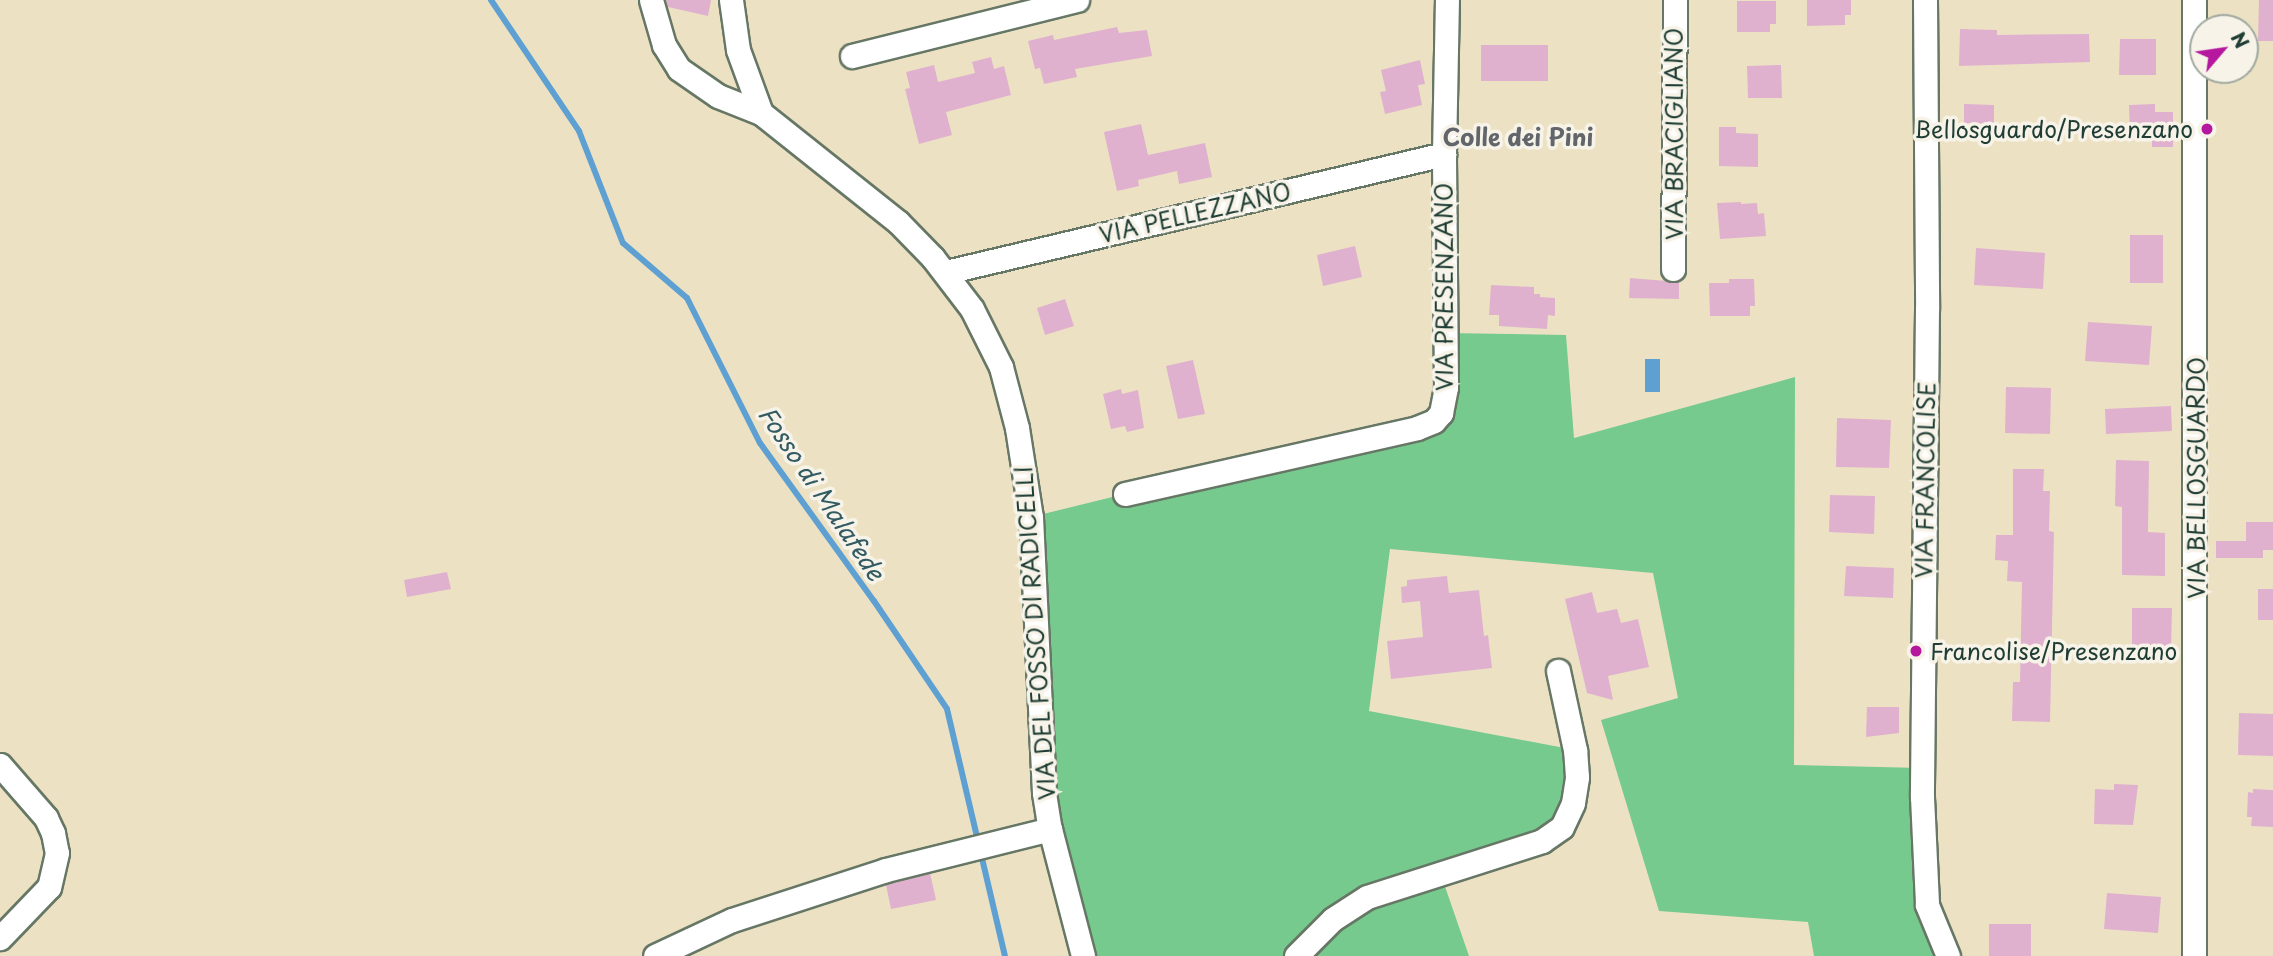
<!DOCTYPE html>
<style>
body{margin:0}
#map{position:relative;width:2273px;height:956px;overflow:hidden;background:#ece2c3;font-family:"Playpen Sans",sans-serif}
div>[style]{position:absolute}
[style*='--x']{left:calc(var(--x)*1px);top:calc(var(--y)*1px);width:calc(var(--w)*1px);rotate:calc(var(--a)*1deg)}
.green>*{inset:0;background:#76ca8d}
.water>*{inset:0;background:#5ea0d2}
.stream>*{height:6px;margin:-3px;padding:0 3px;transform-origin:3px;border-radius:3px;background:#5ea0d2}
.building>*{inset:0;background:#dfb1cf}
.roads{filter:drop-shadow(2px 0 #677766) drop-shadow(-2px 0 #677766) drop-shadow(0 2px #677766) drop-shadow(0 -2px #677766)}
.street>*{height:23px;margin:-11.5px;padding:0 11.5px;transform-origin:11.5px;border-radius:11.5px;background:#fff}
.dots>*{width:19px;height:19px;translate:-50% -50%;box-sizing:border-box;border:4px solid #f7f3e8;border-radius:50%}
span{translate:-50% -50%;white-space:nowrap;text-align:center;line-height:1.15;-webkit-text-stroke:7px #f7f3e8;paint-order:stroke}
.poi-label{font-size:23px;color:#1f3d34}
.right{translate:-100% -50%;text-align:right}
.left{translate:0 -50%;text-align:left}
.street-label{font-size:23px;color:#1f3d34}
.neighbourhood-label{font-size:24px;color:#62666a;font-weight:700}
.water-label{font-size:24px;color:#325b63;font-style:italic}
.north{position:absolute;left:2189px;top:14px;width:70px;height:70px;box-sizing:border-box;background:#f7f3e8;border:2px solid #a1aaa0;border-radius:50%;rotate:61deg;font-size:19px;font-weight:700;line-height:28px;text-align:center;color:#1f3d34}
.north::after{content:'';display:block;margin:auto;width:24px;height:32px;background:#b5179e;clip-path:polygon(50% 0,100% 100%,50% 72%,0 100%)}
</style>
<div id="map">
<div class="green">
<i style="clip-path:polygon(1446px 333px,1566px 335px,1574px 438px,1795px 377px,1794px 765px,1922px 768px,1927px 905px,1944px 948px,1933px 956px,1814px 956px,1808px 922px,1659px 911px,1601px 720px,1678px 698px,1653px 573px,1390px 549px,1369px 711px,1575px 750px,1576px 791px,1542px 841px,1440px 872px,1469px 956px,1083px 956px,1050px 829px,1031px 517px,1438px 417px)"></i>
</div>
<div class="water">
<i style="clip-path:polygon(1645px 359px,1660px 359px,1660px 392px,1645px 392px)"></i>
</div>
<div class="stream">
<i style="--x:491;--y:0;--w:158;--a:56.1"></i>
<i style="--x:579;--y:131;--w:120;--a:68.6"></i>
<i style="--x:623;--y:243;--w:84;--a:40.7"></i>
<i style="--x:687;--y:298;--w:162;--a:63.3"></i>
<i style="--x:760;--y:443;--w:195;--a:54.2"></i>
<i style="--x:874;--y:601;--w:130;--a:55.9"></i>
<i style="--x:947;--y:709;--w:254;--a:76.8"></i>
</div>
<div class="building">
<i style="clip-path:polygon(666px 0,711px 0,708px 16px,668px 7px)"></i>
<i style="clip-path:polygon(1807px 0,1851px 0,1851px 15px,1845px 15px,1845px 25px,1807px 26px)"></i>
<i style="clip-path:polygon(2259px 0,2273px 0,2273px 41px,2258px 41px)"></i>
<i style="clip-path:polygon(1737px 1px,1776px 1px,1776px 24px,1770px 24px,1770px 32px,1737px 32px)"></i>
<i style="clip-path:polygon(1117px 27px,1119px 33px,1147px 30px,1152px 56px,1075px 69px,1077px 77px,1044px 84px,1040px 68px,1035px 69px,1028px 41px,1053px 35px,1054px 40px)"></i>
<i style="clip-path:polygon(1960px 29px,1997px 30px,1997px 35px,2089px 34px,2090px 62px,1959px 66px)"></i>
<i style="clip-path:polygon(2120px 39px,2156px 39px,2156px 75px,2119px 75px)"></i>
<i style="clip-path:polygon(1481px 45px,1548px 45px,1548px 81px,1481px 81px)"></i>
<i style="clip-path:polygon(991px 57px,994px 69px,1004px 66px,1011px 95px,946px 112px,952px 135px,919px 144px,905px 89px,910px 88px,906px 72px,934px 65px,938px 82px,975px 73px,972px 62px)"></i>
<i style="clip-path:polygon(1420px 60px,1425px 84px,1418px 85px,1422px 105px,1385px 114px,1380px 92px,1386px 91px,1381px 70px)"></i>
<i style="clip-path:polygon(1781px 65px,1782px 98px,1748px 98px,1747px 66px)"></i>
<i style="clip-path:polygon(1964px 104px,1994px 105px,1994px 124px,1964px 123px)"></i>
<i style="clip-path:polygon(2155px 104px,2155px 112px,2173px 112px,2173px 147px,2152px 147px,2152px 137px,2130px 138px,2129px 105px)"></i>
<i style="clip-path:polygon(1141px 124px,1148px 155px,1205px 143px,1212px 177px,1179px 184px,1177px 171px,1138px 180px,1139px 186px,1117px 191px,1104px 132px)"></i>
<i style="clip-path:polygon(1719px 127px,1736px 127px,1736px 133px,1758px 134px,1758px 167px,1719px 166px)"></i>
<i style="clip-path:polygon(1741px 202px,1741px 204px,1757px 203px,1758px 214px,1764px 213px,1766px 236px,1720px 239px,1717px 203px)"></i>
<i style="clip-path:polygon(2130px 235px,2163px 235px,2163px 283px,2130px 283px)"></i>
<i style="clip-path:polygon(1355px 246px,1362px 277px,1323px 286px,1317px 255px)"></i>
<i style="clip-path:polygon(1976px 248px,2045px 253px,2043px 289px,1974px 285px)"></i>
<i style="clip-path:polygon(1630px 278px,1679px 282px,1679px 299px,1629px 298px)"></i>
<i style="clip-path:polygon(1729px 279px,1754px 279px,1755px 306px,1750px 306px,1750px 316px,1710px 316px,1709px 283px,1729px 283px)"></i>
<i style="clip-path:polygon(1491px 285px,1534px 287px,1534px 294px,1540px 294px,1540px 297px,1555px 298px,1555px 316px,1548px 315px,1547px 329px,1499px 326px,1499px 315px,1489px 315px)"></i>
<i style="clip-path:polygon(1065px 299px,1074px 326px,1045px 335px,1037px 308px)"></i>
<i style="clip-path:polygon(2088px 322px,2152px 326px,2149px 365px,2085px 361px)"></i>
<i style="clip-path:polygon(1193px 360px,1205px 414px,1178px 419px,1166px 366px)"></i>
<i style="clip-path:polygon(2006px 387px,2051px 388px,2050px 434px,2005px 433px)"></i>
<i style="clip-path:polygon(1121px 389px,1122px 394px,1138px 390px,1144px 428px,1127px 432px,1125px 426px,1111px 429px,1103px 394px)"></i>
<i style="clip-path:polygon(2171px 406px,2172px 431px,2106px 434px,2105px 409px)"></i>
<i style="clip-path:polygon(1837px 418px,1891px 420px,1889px 468px,1836px 467px)"></i>
<i style="clip-path:polygon(2116px 460px,2149px 461px,2148px 532px,2165px 533px,2165px 576px,2122px 575px,2122px 507px,2115px 506px)"></i>
<i style="clip-path:polygon(2013px 469px,2044px 469px,2043px 491px,2050px 491px,2049px 531px,2054px 532px,2050px 722px,2012px 721px,2013px 682px,2020px 682px,2022px 582px,2007px 581px,2008px 561px,1995px 560px,1996px 535px,2013px 535px)"></i>
<i style="clip-path:polygon(1830px 495px,1875px 496px,1874px 534px,1829px 532px)"></i>
<i style="clip-path:polygon(2246px 522px,2273px 522px,2273px 550px,2263px 550px,2263px 558px,2216px 558px,2216px 541px,2246px 541px)"></i>
<i style="clip-path:polygon(1846px 566px,1894px 568px,1893px 598px,1844px 596px)"></i>
<i style="clip-path:polygon(447px 572px,451px 589px,407px 597px,404px 580px)"></i>
<i style="clip-path:polygon(1447px 576px,1449px 593px,1479px 590px,1484px 636px,1488px 635px,1492px 668px,1391px 679px,1387px 641px,1423px 637px,1420px 601px,1402px 603px,1401px 587px,1407px 586px,1407px 580px)"></i>
<i style="clip-path:polygon(2258px 589px,2273px 589px,2273px 620px,2258px 620px)"></i>
<i style="clip-path:polygon(1592px 592px,1597px 613px,1617px 609px,1621px 623px,1638px 619px,1649px 667px,1608px 676px,1613px 700px,1587px 693px,1565px 599px)"></i>
<i style="clip-path:polygon(2132px 608px,2172px 608px,2171px 653px,2132px 653px)"></i>
<i style="clip-path:polygon(1867px 707px,1899px 707px,1899px 733px,1866px 737px)"></i>
<i style="clip-path:polygon(2239px 713px,2273px 714px,2273px 756px,2238px 755px)"></i>
<i style="clip-path:polygon(2114px 784px,2138px 785px,2133px 825px,2094px 824px,2095px 789px,2114px 790px)"></i>
<i style="clip-path:polygon(2253px 789px,2273px 790px,2273px 827px,2251px 826px,2252px 817px,2247px 817px,2248px 792px,2253px 793px)"></i>
<i style="clip-path:polygon(930px 873px,936px 900px,891px 909px,886px 885px)"></i>
<i style="clip-path:polygon(2107px 893px,2161px 897px,2158px 933px,2104px 929px)"></i>
<i style="clip-path:polygon(1989px 924px,2031px 924px,2031px 956px,1989px 956px)"></i>
</div>
<div class="roads">
<div class="street">
<i style="--x:651;--y:0;--w:47;--a:73.9"></i>
<i style="--x:664;--y:45;--w:28;--a:58"></i>
<i style="--x:679;--y:69;--w:47;--a:34.7"></i>
<i style="--x:718;--y:96;--w:46;--a:21.6"></i>
<i style="--x:731;--y:0;--w:50;--a:82"></i>
<i style="--x:738;--y:50;--w:67;--a:69.9"></i>
<i style="--x:761;--y:113;--w:175;--a:38.5"></i>
<i style="--x:898;--y:222;--w:50;--a:45.8"></i>
<i style="--x:933;--y:258;--w:64;--a:52.6"></i>
<i style="--x:972;--y:309;--w:65;--a:63.4"></i>
<i style="--x:1001;--y:367;--w:63;--a:75.3"></i>
<i style="--x:1017;--y:428;--w:90;--a:81.1"></i>
<i style="--x:1031;--y:517;--w:276;--a:87.3"></i>
<i style="--x:1044;--y:793;--w:36;--a:81"></i>
<i style="--x:1050;--y:829;--w:131;--a:75.4"></i>
<i style="--x:1925;--y:0;--w:309;--a:89.6"></i>
<i style="--x:1927;--y:309;--w:488;--a:90.6"></i>
<i style="--x:1922;--y:797;--w:108;--a:87.3"></i>
<i style="--x:1927;--y:905;--w:55;--a:67.6"></i>
<i style="--x:852;--y:56;--w:232;--a:-14"></i>
<i style="--x:1673;--y:269;--w:269;--a:-89.6"></i>
<i style="--x:946;--y:272;--w:512;--a:-13.33"></i>
<i style="--x:1125;--y:494;--w:299;--a:-12.7"></i>
<i style="--x:1417;--y:428;--w:18;--a:-22"></i>
<i style="--x:1434;--y:421;--w:11;--a:-49"></i>
<i style="--x:1441;--y:413;--w:26;--a:-79"></i>
<i style="--x:1446;--y:387;--w:233;--a:-90.5"></i>
<i style="--x:1444;--y:154;--w:154;--a:-88.9"></i>
<i style="--x:0;--y:765;--w:70;--a:49"></i>
<i style="--x:46;--y:818;--w:17;--a:65"></i>
<i style="--x:53;--y:833;--w:20;--a:79"></i>
<i style="--x:57;--y:853;--w:35;--a:103"></i>
<i style="--x:49;--y:887;--w:71;--a:133.9"></i>
<i style="--x:655;--y:956;--w:85;--a:-25.1"></i>
<i style="--x:732;--y:920;--w:162;--a:-18"></i>
<i style="--x:886;--y:870;--w:169;--a:-14"></i>
<i style="--x:1296;--y:956;--w:52;--a:-45"></i>
<i style="--x:1333;--y:919;--w:40;--a:-32.9"></i>
<i style="--x:1367;--y:897;--w:184;--a:-17.7"></i>
<i style="--x:1542;--y:841;--w:24;--a:-35"></i>
<i style="--x:1562;--y:827;--w:26;--a:-65"></i>
<i style="--x:1573;--y:803;--w:26;--a:-81"></i>
<i style="--x:1577;--y:777;--w:27;--a:-94"></i>
<i style="--x:1575;--y:750;--w:81;--a:-102.1"></i>
<i style="--x:2194;--y:956;--w:956;--a:-90"></i>
</div>
</div>
<div class="dots">
<i style="left:2207px;top:129px;background:#b5179e"></i>
<i style="left:1916px;top:651px;background:#b5179e"></i>
</div>
<div class="poi-label">
<span class="right" style="left:2193px;top:129px">Bellosguardo/Presenzano</span>
<span class="left" style="left:1930px;top:651px">Francolise/Presenzano</span>
</div>
<div class="street-label">
<span style="left:1674px;top:134px;rotate:-90deg">VIA BRACIGLIANO</span>
<span style="left:1195px;top:213px;rotate:-13deg">VIA PELLEZZANO</span>
<span style="left:1444px;top:287px;rotate:-90deg">VIA PRESENZANO</span>
<span style="left:2196px;top:478px;rotate:-90deg">VIA BELLOSGUARDO</span>
<span style="left:1925px;top:480px;rotate:-89deg">VIA FRANCOLISE</span>
<span style="left:1035px;top:633px;rotate:-94deg">VIA DEL FOSSO DI RADICELLI</span>
</div>
<div class="neighbourhood-label">
<span style="left:1518px;top:137px">Colle dei Pini</span>
</div>
<div class="water-label">
<span style="left:822px;top:493px;rotate:56deg">Fosso di Malafede</span>
</div>
<div class="north">N</div>
</div>
